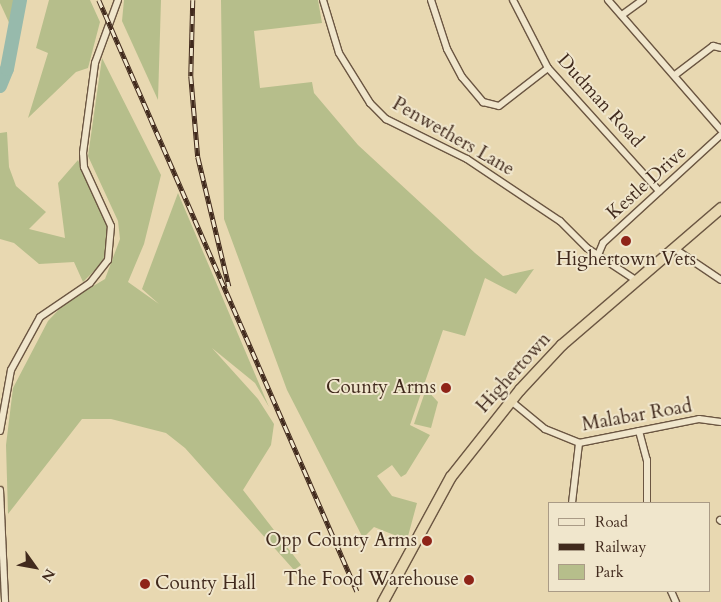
<!DOCTYPE html>
<style>
body{margin:0}
#map{position:relative;width:721px;height:602px;overflow:hidden;background:#e8d8b1;font-family:Cardo,serif}
div>[style]{position:absolute}
[style*='--x']{left:calc(var(--x)*1px);top:calc(var(--y)*1px);width:calc(var(--w)*1px);rotate:calc(var(--a)*1deg)}
.green>*{inset:0;background:#b6be8b}
.river>*{height:14px;margin:-7px;padding:0 7px;transform-origin:7px;border-radius:7px;background:#97baac}
.roads{filter:drop-shadow(1px 0 #6b5642) drop-shadow(-1px 0 #6b5642) drop-shadow(0 1px #6b5642) drop-shadow(0 -1px #6b5642)}
.minor>*{height:6px;margin:-3px;padding:0 3px;transform-origin:3px;border-radius:3px;background:#f0e6cc}
.trunk>*{height:10px;margin:-5px;padding:0 5px;transform-origin:5px;border-radius:5px;background:#e8d8b1}
.rail>*{height:4.5px;margin-top:-2.25px;transform-origin:0;background:repeating-linear-gradient(90deg,#f0e6cc 0 8px,#412a1d 0 16px);box-sizing:border-box;border-block:1px solid #412a1d}
.dots>*{width:14px;height:14px;translate:-50% -50%;box-sizing:border-box;border:2px solid #f0e6cc;border-radius:50%}
span{translate:-50% -50%;white-space:nowrap;text-align:center;line-height:1.15;-webkit-text-stroke:4px #f0e6cc;paint-order:stroke}
.street-label{font-size:19px;color:#412a1d}
.poi-label{font-size:19px;color:#412a1d}
.right{translate:-100% -50%;text-align:right}
.left{translate:0 -50%;text-align:left}
.legend{position:absolute;left:548px;top:502px;width:162px;height:90px;box-sizing:border-box;background:#f0e6cc;border:1px solid #aa9b86;margin:0;padding:6px 9px;list-style:none;font-size:15px;color:#412a1d}
.legend li{display:flex;align-items:center;gap:10px;height:25px}
.legend b{width:25px;border:1px solid #aa9b86}
.north{position:absolute;left:10px;top:542px;width:50px;height:50px;-webkit-text-stroke:4px #f0e6cc;paint-order:stroke;rotate:122deg;font-size:14px;font-weight:700;line-height:20px;text-align:center;color:#412a1d}
.north::after{content:'';display:block;margin:auto;width:18px;height:22px;background:#412a1d;clip-path:polygon(50% 0,100% 100%,50% 72%,0 100%)}
</style>
<div id="map">
<div class="green">
<i style="clip-path:polygon(0 0,20px 0,12px 29px,0 3px)"></i>
<i style="clip-path:polygon(49px 0,90px 0,100px 22px,88px 68px,76px 72px,28px 118px,48px 53px,36px 48px)"></i>
<i style="clip-path:polygon(124px 0,161px 0,158px 100px,122px 21px)"></i>
<i style="clip-path:polygon(221px 0,318px 0,322px 23px,254px 31px,260px 88px,312px 82px,314px 93px,358px 145px,475px 253px,503px 276px,534px 269px,516px 294px,485px 278px,465px 336px,443px 330px,410px 425px,430px 435px,406px 474px,401px 477px,392px 465px,377px 476px,392px 496px,417px 503px,407px 540px,374px 527px,363px 538px,287px 390px,224px 219px)"></i>
<i style="clip-path:polygon(102px 58px,161px 175px,144px 244px,128px 282px,159px 304px,142px 289px,178px 193px,269px 407px,255px 383px,212px 348px,258px 399px,274px 424px,271px 445px,243px 490px,301px 565px,294px 570px,185px 448px,166px 433px,111px 419px,82px 419px,8px 514px,6px 445px,13px 388px,48px 321px,65px 303px,105px 279px,120px 239px,118px 221px,88px 156px)"></i>
<i style="clip-path:polygon(7px 132px,9px 167px,16px 186px,46px 212px,29px 229px,65px 238px,58px 183px,78px 160px,108px 227px,104px 261px,83px 282px,74px 262px,39px 264px,14px 243px,0 239px,0 133px)"></i>
<i style="clip-path:polygon(426px 389px,438px 402px,431px 428px,414px 424px)"></i>
</div>
<div class="river">
<i style="--x:0;--y:86;--w:18;--a:-68"></i>
<i style="--x:7;--y:69;--w:70;--a:-79.3"></i>
</div>
<div class="roads">
<div class="minor">
<i style="--x:323;--y:0;--w:55;--a:73.2"></i>
<i style="--x:339;--y:53;--w:59;--a:58.2"></i>
<i style="--x:370;--y:103;--w:23;--a:45"></i>
<i style="--x:386;--y:119;--w:90;--a:26.3"></i>
<i style="--x:467;--y:159;--w:112;--a:33.7"></i>
<i style="--x:560;--y:221;--w:38;--a:45"></i>
<i style="--x:587;--y:248;--w:60;--a:33.4"></i>
<i style="--x:431;--y:0;--w:52;--a:71.9"></i>
<i style="--x:447;--y:49;--w:32;--a:62"></i>
<i style="--x:462;--y:77;--w:33;--a:50"></i>
<i style="--x:483;--y:102;--w:16;--a:14"></i>
<i style="--x:499;--y:106;--w:62;--a:-37.8"></i>
<i style="--x:513;--y:0;--w:76;--a:62.8"></i>
<i style="--x:548;--y:68;--w:166;--a:47.9"></i>
<i style="--x:608;--y:0;--w:172;--a:49"></i>
<i style="--x:622;--y:15;--w:26;--a:-36"></i>
<i style="--x:675;--y:75;--w:48;--a:-37.3"></i>
<i style="--x:713;--y:46;--w:8;--a:14"></i>
<i style="--x:675;--y:249;--w:55;--a:34"></i>
<i style="--x:598;--y:255;--w:13;--a:-67"></i>
<i style="--x:603;--y:243;--w:160;--a:-42.5"></i>
<i style="--x:511;--y:401;--w:44;--a:39.5"></i>
<i style="--x:545;--y:429;--w:37;--a:22"></i>
<i style="--x:579;--y:443;--w:122;--a:-11.3"></i>
<i style="--x:699;--y:419;--w:22;--a:8"></i>
<i style="--x:0;--y:431;--w:62;--a:-79.8"></i>
<i style="--x:11;--y:370;--w:60;--a:-61.3"></i>
<i style="--x:40;--y:317;--w:60;--a:-34.2"></i>
<i style="--x:90;--y:283;--w:29;--a:-52"></i>
<i style="--x:108;--y:260;--w:34;--a:-85"></i>
<i style="--x:111;--y:226;--w:65;--a:-114.6"></i>
<i style="--x:84;--y:167;--w:14;--a:-94"></i>
<i style="--x:83;--y:153;--w:91;--a:-82.4"></i>
<i style="--x:95;--y:63;--w:67;--a:-69.9"></i>
<i style="--x:639;--y:431;--w:30;--a:75"></i>
<i style="--x:647;--y:460;--w:43;--a:90"></i>
<i style="--x:0;--y:490;--w:112;--a:87.4"></i>
<i style="--x:572;--y:503;--w:60;--a:-83.3"></i>
<i style="--x:720;--y:520;--w:1;--a:45"></i>
<i style="--x:671;--y:591;--w:12;--a:66"></i>
</div>
<div class="trunk">
<i style="--x:383;--y:602;--w:142;--a:-61.5"></i>
<i style="--x:451;--y:477;--w:111;--a:-51.6"></i>
<i style="--x:520;--y:390;--w:62;--a:-47"></i>
<i style="--x:562;--y:345;--w:210;--a:-40.7"></i>
</div>
</div>
<div class="rail">
<i style="--x:99;--y:0;--w:645;--a:66.42"></i>
<i style="--x:193;--y:0;--w:76;--a:91.5"></i>
<i style="--x:191;--y:76;--w:81;--a:85.1"></i>
<i style="--x:198;--y:157;--w:133;--a:76.5"></i>
</div>
<div class="dots">
<i style="left:626px;top:241px;background:#8f2418"></i>
<i style="left:446px;top:388px;background:#8f2418"></i>
<i style="left:427px;top:541px;background:#8f2418"></i>
<i style="left:469px;top:580px;background:#8f2418"></i>
<i style="left:145px;top:584px;background:#8f2418"></i>
</div>
<div class="street-label">
<span style="left:600px;top:101px;rotate:48deg">Dudman Road</span>
<span style="left:453px;top:137px;rotate:30deg">Penwethers Lane</span>
<span style="left:647px;top:183px;rotate:-42deg">Kestle Drive</span>
<span style="left:514px;top:373px;rotate:-48deg">Highertown</span>
<span style="left:637px;top:416px;rotate:-10deg">Malabar Road</span>
</div>
<div class="poi-label">
<span style="left:626px;top:260px">Highertown Vets</span>
<span class="right" style="left:436px;top:388px">County Arms</span>
<span class="right" style="left:417px;top:541px">Opp County Arms</span>
<span class="right" style="left:459px;top:580px">The Food Warehouse</span>
<span class="left" style="left:155px;top:584px">County Hall</span>
</div>
<ul class="legend">
<li><b style="height:6px;background:#f0e6cc"></b>Road</li>
<li><b style="height:6px;background:#412a1d"></b>Railway</li>
<li><b style="height:14px;background:#b6be8b"></b>Park</li>
</ul>
<div class="north">N</div>
</div>
